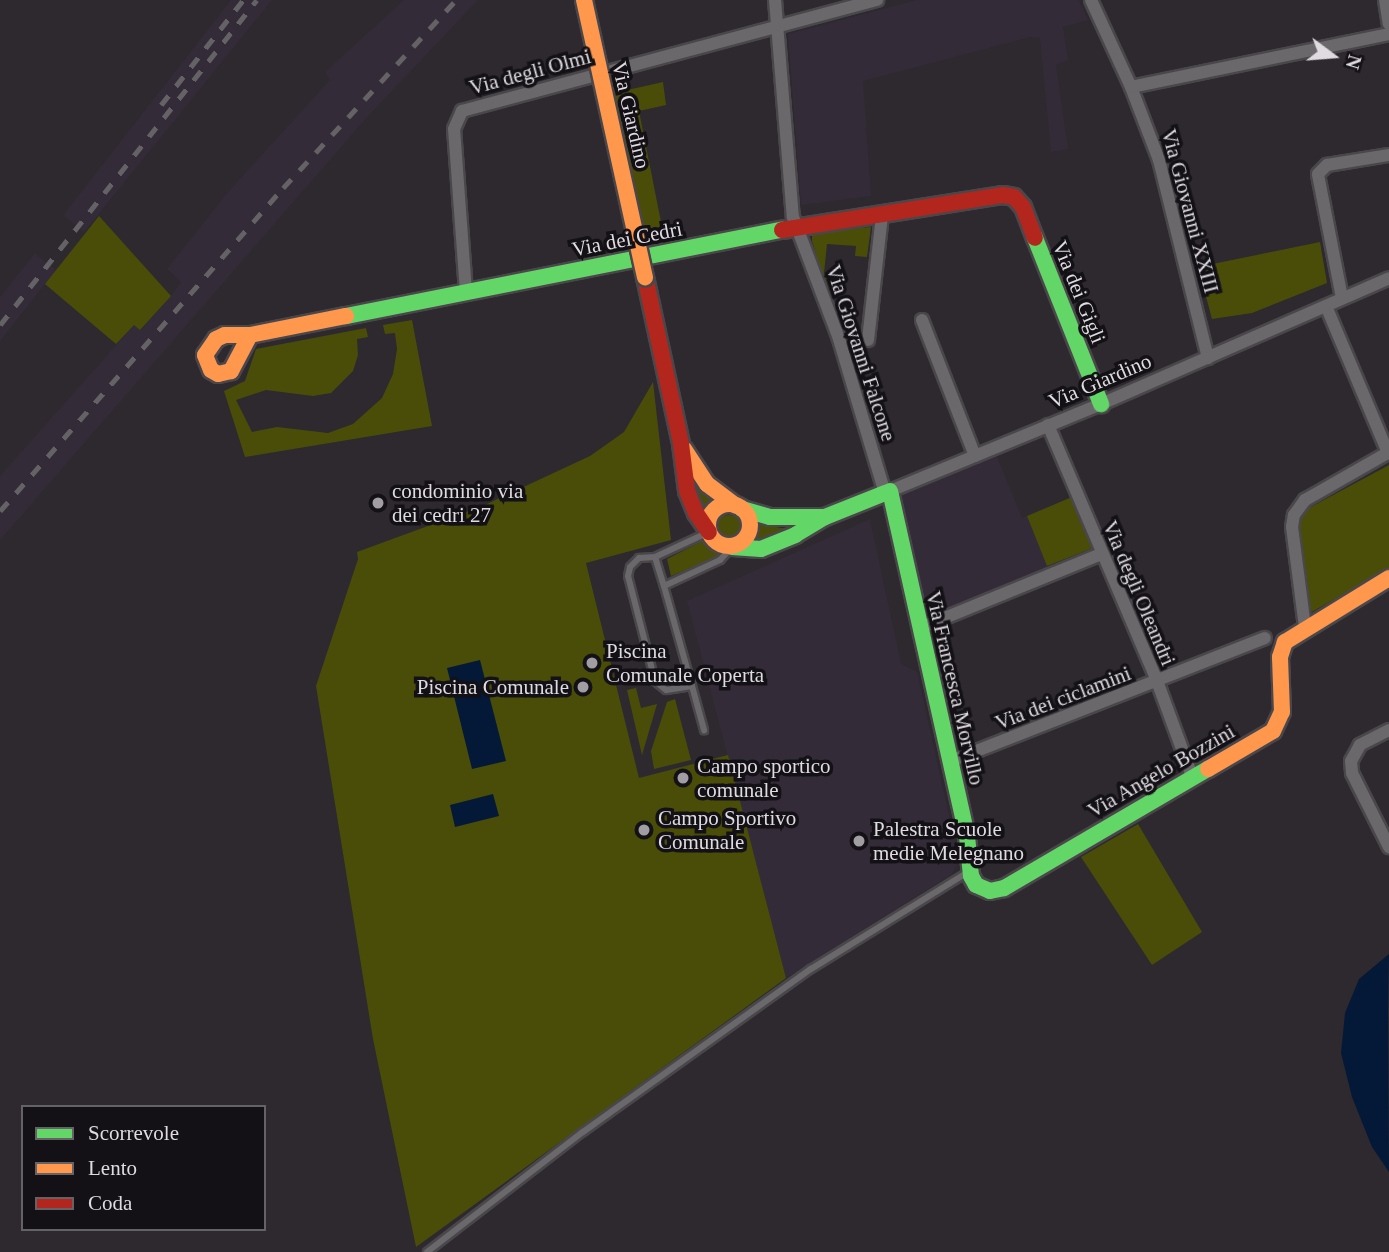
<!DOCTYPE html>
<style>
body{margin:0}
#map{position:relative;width:1389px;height:1252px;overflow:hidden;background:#2d292f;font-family:Georgia,serif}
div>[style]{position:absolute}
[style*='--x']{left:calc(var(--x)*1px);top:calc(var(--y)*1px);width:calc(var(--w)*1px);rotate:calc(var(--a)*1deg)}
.built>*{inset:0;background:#342b39}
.green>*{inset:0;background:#4a4d08}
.round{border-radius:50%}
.water>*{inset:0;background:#041937}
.roads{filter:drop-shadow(2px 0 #4a474b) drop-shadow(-2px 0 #4a474b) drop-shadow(0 2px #4a474b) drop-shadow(0 -2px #4a474b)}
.lane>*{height:6px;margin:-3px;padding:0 3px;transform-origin:3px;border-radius:3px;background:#6a686b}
.street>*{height:12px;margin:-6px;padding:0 6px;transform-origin:6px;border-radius:6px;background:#6a686b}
.fast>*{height:16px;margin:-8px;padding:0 8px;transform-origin:8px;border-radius:8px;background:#63d668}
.slow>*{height:16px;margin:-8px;padding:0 8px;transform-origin:8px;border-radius:8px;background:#ff974d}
.slow>.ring{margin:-8px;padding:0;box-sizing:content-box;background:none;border:16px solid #ff974d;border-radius:50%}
.jam>*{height:16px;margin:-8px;padding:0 8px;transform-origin:8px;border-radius:8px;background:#b3261e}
.rail>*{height:4.5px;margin-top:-2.25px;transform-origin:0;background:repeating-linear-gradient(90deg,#656266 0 12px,transparent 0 24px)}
.bridges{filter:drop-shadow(2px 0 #4a474b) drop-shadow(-2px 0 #4a474b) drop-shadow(0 2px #4a474b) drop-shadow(0 -2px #4a474b)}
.slow-bridge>*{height:16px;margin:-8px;padding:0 8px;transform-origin:8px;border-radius:8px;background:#ff974d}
.dots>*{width:19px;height:19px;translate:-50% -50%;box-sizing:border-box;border:4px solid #141116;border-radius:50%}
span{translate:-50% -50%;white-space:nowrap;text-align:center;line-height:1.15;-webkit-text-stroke:7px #141116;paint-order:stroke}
.street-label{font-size:21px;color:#dfdbe1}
.poi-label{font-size:21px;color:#dfdbe1}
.left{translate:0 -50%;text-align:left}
.right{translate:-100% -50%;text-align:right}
.legend{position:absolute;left:21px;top:1105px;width:245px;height:126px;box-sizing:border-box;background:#141116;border:2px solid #656267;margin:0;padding:9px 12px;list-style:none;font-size:21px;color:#dfdbe1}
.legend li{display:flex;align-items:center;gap:14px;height:35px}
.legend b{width:35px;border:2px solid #656267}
.north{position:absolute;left:1298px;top:21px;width:70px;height:70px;-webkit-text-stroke:5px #141116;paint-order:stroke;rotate:106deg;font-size:19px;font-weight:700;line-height:28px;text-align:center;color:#dfdbe1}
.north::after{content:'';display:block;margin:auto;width:24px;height:32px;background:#dfdbe1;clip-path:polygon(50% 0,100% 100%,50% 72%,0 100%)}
</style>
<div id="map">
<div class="built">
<i style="clip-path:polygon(231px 0,272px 0,84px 232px,64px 216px,68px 209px)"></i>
<i style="clip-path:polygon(404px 0,478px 0,368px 116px,0 540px,0 476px,134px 325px,141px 330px,171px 296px,181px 282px,167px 269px,228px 192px,330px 80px,325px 72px)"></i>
<i style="clip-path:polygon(917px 0,1079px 0,1088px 20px,1063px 27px,1068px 60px,1056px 65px,1068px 149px,1051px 152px,1040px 38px,1030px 37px,863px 81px,871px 196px,801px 205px,788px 34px)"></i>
<i style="clip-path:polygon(35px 253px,56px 270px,0 341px,0 297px)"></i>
<i style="clip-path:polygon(995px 452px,1022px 518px,1027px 516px,1049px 571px,923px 622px,894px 493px)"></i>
<i style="clip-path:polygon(870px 519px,901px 664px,917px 672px,959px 860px,952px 874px,786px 978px,687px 601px)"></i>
</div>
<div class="green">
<i style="clip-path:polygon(663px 82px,666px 105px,639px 111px,662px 227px,644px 230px,614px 93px)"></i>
<i style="clip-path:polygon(99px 216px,171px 296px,140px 330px,134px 325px,116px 344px,45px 284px)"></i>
<i style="clip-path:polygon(871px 227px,867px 257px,855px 256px,856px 246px,827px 244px,824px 273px,833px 274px,833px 292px,828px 293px,812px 241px,812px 232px)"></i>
<i style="clip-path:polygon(1320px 242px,1327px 283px,1252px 313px,1212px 319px,1198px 267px)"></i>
<i style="clip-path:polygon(412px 320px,432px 426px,245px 457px,224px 391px,245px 381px,256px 349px,366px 328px,368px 337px,357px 339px,358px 355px,353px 371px,331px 393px,313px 396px,266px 390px,236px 400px,252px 432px,277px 427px,328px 433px,353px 424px,382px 398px,393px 374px,397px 349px,395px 333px,385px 334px,383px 325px)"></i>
<i style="clip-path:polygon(653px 382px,671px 540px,586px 563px,639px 778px,728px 755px,786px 978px,416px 1247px,373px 1039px,316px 686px,358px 559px,357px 552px,485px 505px,590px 456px,624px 432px)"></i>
<i style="clip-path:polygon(1389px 465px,1389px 568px,1310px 613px,1299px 522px,1307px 509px)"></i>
<i style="clip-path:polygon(687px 468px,716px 502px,703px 518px)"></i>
<i style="clip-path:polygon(1072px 497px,1093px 548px,1047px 566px,1027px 516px)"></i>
<i class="round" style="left:717px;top:515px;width:24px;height:24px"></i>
<i style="clip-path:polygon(756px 524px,782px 528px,797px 526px,759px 542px,750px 542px)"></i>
<i style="clip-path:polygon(706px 539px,723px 551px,719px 556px,671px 576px,667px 559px)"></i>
<i style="clip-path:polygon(636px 688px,641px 708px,657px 704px,642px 755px,627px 690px)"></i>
<i style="clip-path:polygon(675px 699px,691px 760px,654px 769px,651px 751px,667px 702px)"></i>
<i style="clip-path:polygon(1138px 824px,1202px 932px,1152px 965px,1081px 857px)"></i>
</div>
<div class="water">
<i style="clip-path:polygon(480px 660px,506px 761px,472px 769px,447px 668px)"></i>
<i style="clip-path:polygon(493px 794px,499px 816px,455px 827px,450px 805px)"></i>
<i style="clip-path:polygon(1389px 954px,1388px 1011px,1389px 1172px,1372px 1147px,1352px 1097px,1341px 1053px,1345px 1013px,1359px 979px)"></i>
</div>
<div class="roads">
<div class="lane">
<i style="--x:655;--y:557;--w:57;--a:-24.8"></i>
<i style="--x:664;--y:586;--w:62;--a:-24.9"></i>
<i style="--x:720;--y:560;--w:16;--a:-47"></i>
<i style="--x:692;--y:686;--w:26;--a:171"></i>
<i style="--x:666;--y:690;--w:14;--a:-141"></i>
<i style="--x:655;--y:681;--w:108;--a:-104.4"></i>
<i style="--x:628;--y:576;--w:9;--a:-77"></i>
<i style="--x:630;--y:567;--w:13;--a:-45"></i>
<i style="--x:639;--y:558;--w:16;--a:-4"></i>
<i style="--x:655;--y:557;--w:30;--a:73"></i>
<i style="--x:664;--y:586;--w:104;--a:74.4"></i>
<i style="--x:692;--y:686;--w:46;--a:74.7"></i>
<i style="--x:427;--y:1252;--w:197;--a:-37.6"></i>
<i style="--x:583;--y:1132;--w:280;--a:-35.6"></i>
<i style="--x:811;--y:969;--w:185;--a:-31.7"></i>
</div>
<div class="street">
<i style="--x:775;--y:0;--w:218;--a:85.3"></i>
<i style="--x:793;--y:217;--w:130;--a:69.3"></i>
<i style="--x:839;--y:339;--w:161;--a:73.4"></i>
<i style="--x:885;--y:493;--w:234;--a:-22.4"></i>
<i style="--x:1101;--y:404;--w:314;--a:-23.6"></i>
<i style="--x:1091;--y:0;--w:96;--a:65.3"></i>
<i style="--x:1131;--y:87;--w:78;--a:69"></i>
<i style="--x:1159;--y:160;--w:204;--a:76.1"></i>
<i style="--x:1385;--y:0;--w:24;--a:81"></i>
<i style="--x:1131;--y:87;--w:263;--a:-11.6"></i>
<i style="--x:466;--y:292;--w:163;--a:-94.2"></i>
<i style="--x:454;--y:129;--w:20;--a:-66"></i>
<i style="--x:462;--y:111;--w:430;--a:-15"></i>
<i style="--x:1342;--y:298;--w:126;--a:-101"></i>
<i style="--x:1318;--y:174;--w:13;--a:-45"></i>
<i style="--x:1327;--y:165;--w:63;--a:-9.2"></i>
<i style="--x:1326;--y:306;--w:160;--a:67.1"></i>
<i style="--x:922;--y:320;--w:146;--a:68.7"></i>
<i style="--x:868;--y:340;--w:126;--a:-83.6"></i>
<i style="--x:1048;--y:425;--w:278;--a:66.9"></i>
<i style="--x:1157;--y:681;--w:101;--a:69.8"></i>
<i style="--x:1305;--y:627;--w:101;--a:-97.4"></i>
<i style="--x:1292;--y:527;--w:12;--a:-81"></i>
<i style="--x:1294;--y:515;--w:19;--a:-54"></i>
<i style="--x:1305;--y:500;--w:97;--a:-29.7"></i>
<i style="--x:920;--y:628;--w:196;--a:-22.2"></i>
<i style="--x:1389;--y:730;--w:33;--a:153"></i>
<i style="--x:1360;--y:745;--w:18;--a:119"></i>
<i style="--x:1351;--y:761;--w:12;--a:85"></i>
<i style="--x:1352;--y:773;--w:83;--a:63.4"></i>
<i style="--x:951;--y:761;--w:337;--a:-21.4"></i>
</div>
<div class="fast">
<i style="--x:1035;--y:238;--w:179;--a:68.3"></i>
<i style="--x:346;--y:316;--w:444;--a:-11.2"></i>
<i style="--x:890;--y:491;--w:353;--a:77.4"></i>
<i style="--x:967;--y:836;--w:40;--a:84.3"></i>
<i style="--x:971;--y:876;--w:10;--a:61"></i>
<i style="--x:976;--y:885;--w:15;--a:23"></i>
<i style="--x:990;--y:891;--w:14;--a:-12"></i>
<i style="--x:1004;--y:888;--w:236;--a:-30.3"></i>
<i style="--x:742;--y:509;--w:29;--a:16"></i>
<i style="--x:770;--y:517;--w:53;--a:0"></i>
<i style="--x:732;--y:547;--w:29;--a:4"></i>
<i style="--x:761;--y:549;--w:37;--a:-22"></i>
<i style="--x:795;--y:535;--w:35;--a:-31"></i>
<i style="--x:825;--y:517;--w:65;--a:-21.8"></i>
</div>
<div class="slow">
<i style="--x:250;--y:335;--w:41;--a:117.8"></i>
<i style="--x:231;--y:371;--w:13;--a:167"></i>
<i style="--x:218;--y:374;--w:8;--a:-150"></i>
<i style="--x:211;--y:370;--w:16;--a:-112"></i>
<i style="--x:205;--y:355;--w:19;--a:-55"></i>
<i style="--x:216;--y:339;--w:10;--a:-24"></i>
<i style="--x:225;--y:335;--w:25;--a:0"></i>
<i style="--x:250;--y:335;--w:98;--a:-11.2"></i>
<i style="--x:684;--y:449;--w:42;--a:56.7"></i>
<i style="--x:707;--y:484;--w:36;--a:37"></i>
<i class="ring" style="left:708px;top:504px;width:26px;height:26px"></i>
<i style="--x:1208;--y:769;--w:75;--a:-30.3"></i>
<i style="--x:1273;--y:731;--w:21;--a:-65"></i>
<i style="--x:1282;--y:712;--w:55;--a:-92.1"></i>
<i style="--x:1280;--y:657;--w:16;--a:-72"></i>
<i style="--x:1285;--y:642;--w:122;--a:-31.6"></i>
</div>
<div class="jam">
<i style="--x:782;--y:230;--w:224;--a:-9"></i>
<i style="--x:1003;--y:195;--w:11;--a:10"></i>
<i style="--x:1014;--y:197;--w:13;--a:48"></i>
<i style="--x:1023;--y:207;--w:33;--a:69"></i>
<i style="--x:645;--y:277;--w:171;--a:77.8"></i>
<i style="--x:681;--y:444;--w:47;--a:82.7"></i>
<i style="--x:687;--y:491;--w:24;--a:68"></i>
<i style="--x:696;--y:513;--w:23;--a:56"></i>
</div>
</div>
<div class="rail">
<i style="--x:161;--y:105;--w:133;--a:-52"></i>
<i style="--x:0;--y:325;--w:414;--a:-51.7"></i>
<i style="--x:0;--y:511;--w:429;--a:-48.8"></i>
<i style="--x:283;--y:188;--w:255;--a:-47.4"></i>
</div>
<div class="bridges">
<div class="slow-bridge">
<i style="--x:584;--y:0;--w:284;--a:77.6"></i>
</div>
</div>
<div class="dots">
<i style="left:378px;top:503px;background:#a19da3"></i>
<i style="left:592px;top:663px;background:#a19da3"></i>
<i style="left:583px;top:687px;background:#a19da3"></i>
<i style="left:683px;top:778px;background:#a19da3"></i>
<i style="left:644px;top:830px;background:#a19da3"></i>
<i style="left:859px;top:841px;background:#a19da3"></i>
</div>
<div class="street-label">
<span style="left:530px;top:72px;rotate:-15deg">Via degli Olmi</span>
<span style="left:631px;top:115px;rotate:77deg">Via Giardino</span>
<span style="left:1190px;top:211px;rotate:75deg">Via Giovanni XXIII</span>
<span style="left:627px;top:239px;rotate:-11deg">Via dei Cedri</span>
<span style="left:1079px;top:292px;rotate:68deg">Via dei Gigli</span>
<span style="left:861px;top:353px;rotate:72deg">Via Giovanni Falcone</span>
<span style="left:1100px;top:381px;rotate:-23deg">Via Giardino</span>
<span style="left:1139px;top:593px;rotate:67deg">Via degli Oleandri</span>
<span style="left:955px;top:688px;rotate:77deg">Via Francesca Morvillo</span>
<span style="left:1063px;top:698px;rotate:-21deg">Via dei ciclamini</span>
<span style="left:1161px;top:771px;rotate:-30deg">Via Angelo Bozzini</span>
</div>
<div class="poi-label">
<span class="left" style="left:392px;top:503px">condominio via<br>dei cedri 27</span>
<span class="left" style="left:606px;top:663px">Piscina<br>Comunale Coperta</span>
<span class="right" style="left:569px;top:687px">Piscina Comunale</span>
<span class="left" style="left:697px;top:778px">Campo sportico<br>comunale</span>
<span class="left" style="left:658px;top:830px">Campo Sportivo<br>Comunale</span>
<span class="left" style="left:873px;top:841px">Palestra Scuole<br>medie Melegnano</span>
</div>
<ul class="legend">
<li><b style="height:9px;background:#63d668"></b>Scorrevole</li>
<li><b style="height:9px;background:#ff974d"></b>Lento</li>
<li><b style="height:9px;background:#b3261e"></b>Coda</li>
</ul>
<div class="north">N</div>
</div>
